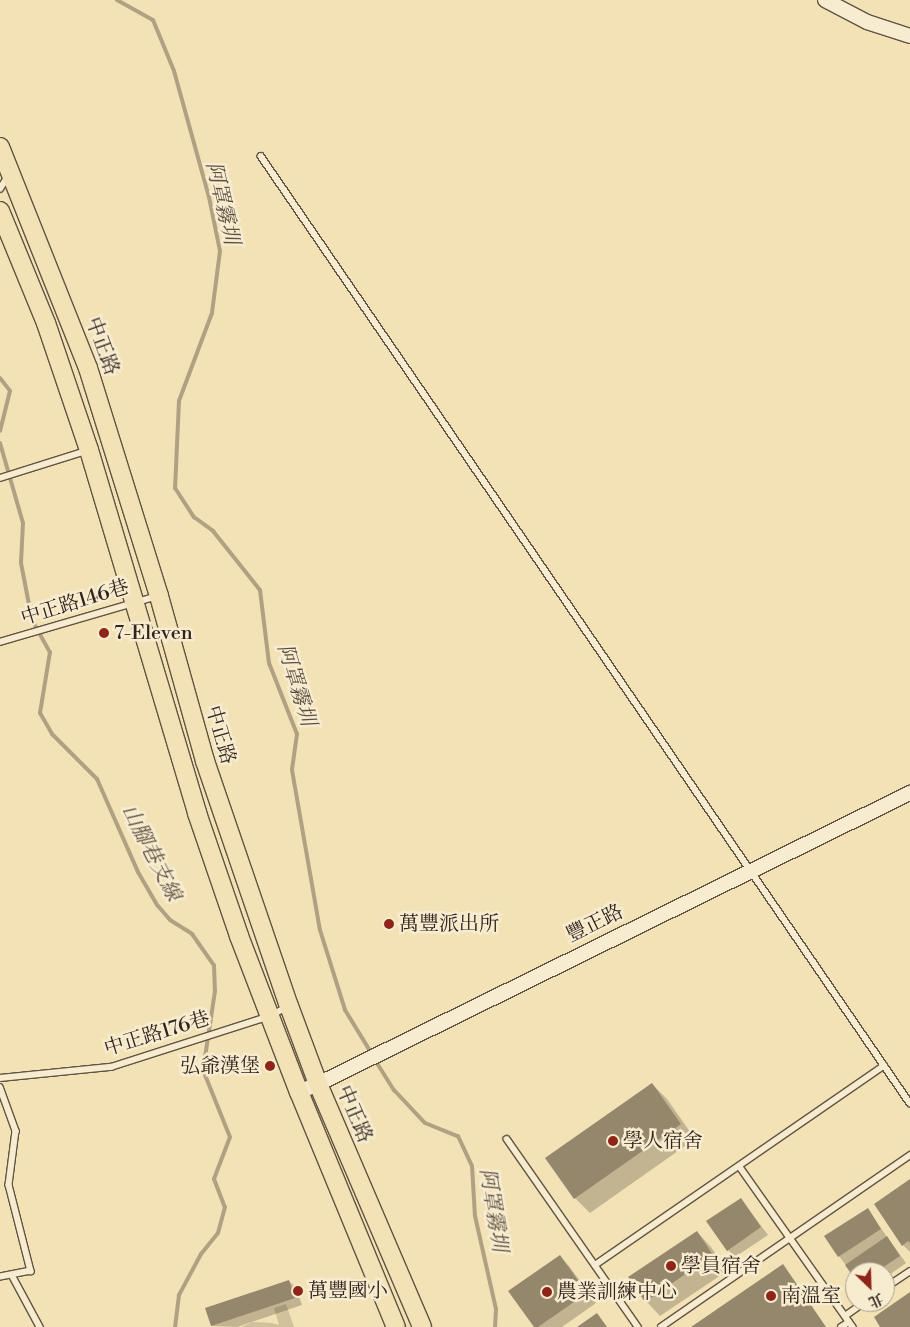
<!DOCTYPE html>
<meta charset="utf-8">
<style>
body{margin:0}
#map{position:relative;width:910px;height:1327px;overflow:hidden;background:#f3e2b6;font-family:"Libre Bodoni","Noto Serif TC",serif}
div>[style]{position:absolute}
[style*='--x']{left:calc(var(--x)*1px);top:calc(var(--y)*1px);width:calc(var(--w)*1px);rotate:calc(var(--a)*1deg)}
.green>*{inset:0;background:#d2c29c}
.shadow>*{inset:0;background:#0003}
.stream>*{height:4px;margin:-2px;padding:0 2px;transform-origin:2px;border-radius:2px;background:#b1a182}
.building>*{inset:0;background:#95876c}
.roads{filter:drop-shadow(1px 0 #615442) drop-shadow(-1px 0 #615442) drop-shadow(0 1px #615442) drop-shadow(0 -1px #615442)}
.service>*{height:5.5px;margin:-2.75px;padding:0 2.75px;transform-origin:2.75px;border-radius:2.75px;background:#f7ecd0}
.tertiary>*{height:14px;margin:-7px;padding:0 7px;transform-origin:7px;border-radius:7px;background:#f7ecd0}
.primary>*{height:18px;margin:-9px;padding:0 9px;transform-origin:9px;border-radius:9px;background:#f3e2b6}
.dots>*{width:14px;height:14px;translate:-50% -50%;box-sizing:border-box;border:2px solid #f7ecd0;border-radius:50%}
span{translate:-50% -50%;white-space:nowrap;text-align:center;line-height:1.15;-webkit-text-stroke:5px #f7ecd0;paint-order:stroke}
.street-label{font-size:20px;color:#30241c}
.poi-label{font-size:20px;color:#30241c}
.left{translate:0 -50%;text-align:left}
.right{translate:-100% -50%;text-align:right}
.water-label{font-size:21px;color:#5d5040;font-style:italic}
.north{position:absolute;left:845px;top:1262px;width:50px;height:50px;box-sizing:border-box;background:#f7ecd0;border:1px solid #a79c88;border-radius:50%;rotate:156deg;font-size:14px;font-weight:700;line-height:20px;text-align:center;color:#30241c}
.north::after{content:'';display:block;margin:auto;width:18px;height:22px;background:#8f2418;clip-path:polygon(50% 0,100% 100%,50% 72%,0 100%)}
</style>
<div id="map">
<div class="green">
<i style="clip-path:polygon(286px 1304px,294px 1327px,241px 1327px,252px 1322px,272px 1323px,279px 1325px,274px 1308px)"></i>
</div>
<div class="shadow">
<i style="clip-path:polygon(652px 1084px,667px 1099px,695px 1139px,590px 1213px,575px 1198px,547px 1158px)"></i>
<i style="clip-path:polygon(910px 1180px,910px 1252px,903px 1245px)"></i>
<i style="clip-path:polygon(741px 1199px,768px 1235px,735px 1257px,728px 1250px)"></i>
<i style="clip-path:polygon(867px 1209px,906px 1263px,885px 1278px,885px 1272px,855px 1272px,855px 1277px,839px 1256px)"></i>
<i style="clip-path:polygon(697px 1232px,711px 1247px,727px 1271px,660px 1316px,646px 1301px)"></i>
<i style="clip-path:polygon(559px 1256px,569px 1266px,596px 1303px,562px 1327px,536px 1327px)"></i>
<i style="clip-path:polygon(289px 1281px,296px 1288px,302px 1305px,237px 1327px,212px 1326px,207px 1309px)"></i>
</div>
<div class="stream">
<i style="--x:117;--y:0;--w:41;--a:29.1"></i>
<i style="--x:153;--y:20;--w:55;--a:67.6"></i>
<i style="--x:174;--y:71;--w:131;--a:74.5"></i>
<i style="--x:209;--y:197;--w:55;--a:78.5"></i>
<i style="--x:220;--y:251;--w:63;--a:97.4"></i>
<i style="--x:212;--y:313;--w:94;--a:110.6"></i>
<i style="--x:179;--y:401;--w:87;--a:92.6"></i>
<i style="--x:175;--y:488;--w:35;--a:57"></i>
<i style="--x:194;--y:517;--w:24;--a:36"></i>
<i style="--x:213;--y:531;--w:75;--a:51.5"></i>
<i style="--x:260;--y:590;--w:74;--a:83"></i>
<i style="--x:269;--y:663;--w:76;--a:68.5"></i>
<i style="--x:297;--y:734;--w:36;--a:98"></i>
<i style="--x:292;--y:770;--w:162;--a:80.1"></i>
<i style="--x:320;--y:930;--w:84;--a:72.6"></i>
<i style="--x:345;--y:1010;--w:52;--a:58.5"></i>
<i style="--x:0;--y:378;--w:16;--a:52"></i>
<i style="--x:10;--y:391;--w:41;--a:104"></i>
<i style="--x:0;--y:443;--w:83;--a:74"></i>
<i style="--x:23;--y:523;--w:40;--a:92.9"></i>
<i style="--x:21;--y:563;--w:58;--a:79.1"></i>
<i style="--x:32;--y:620;--w:37;--a:61"></i>
<i style="--x:50;--y:652;--w:62;--a:99.3"></i>
<i style="--x:40;--y:713;--w:24;--a:60"></i>
<i style="--x:52;--y:734;--w:64;--a:45"></i>
<i style="--x:97;--y:779;--w:102;--a:66.2"></i>
<i style="--x:138;--y:872;--w:39;--a:60"></i>
<i style="--x:158;--y:906;--w:18;--a:49"></i>
<i style="--x:170;--y:920;--w:26;--a:32"></i>
<i style="--x:192;--y:934;--w:38;--a:55"></i>
<i style="--x:214;--y:965;--w:26;--a:88"></i>
<i style="--x:215;--y:991;--w:80;--a:98.6"></i>
<i style="--x:203;--y:1070;--w:72;--a:68.1"></i>
<i style="--x:230;--y:1137;--w:45;--a:110.9"></i>
<i style="--x:214;--y:1179;--w:30;--a:69"></i>
<i style="--x:225;--y:1207;--w:27;--a:105"></i>
<i style="--x:218;--y:1233;--w:27;--a:129"></i>
<i style="--x:201;--y:1254;--w:47;--a:118.2"></i>
<i style="--x:179;--y:1295;--w:32;--a:97"></i>
<i style="--x:375;--y:1060;--w:36;--a:58"></i>
<i style="--x:394;--y:1090;--w:45;--a:46.8"></i>
<i style="--x:425;--y:1123;--w:35;--a:22"></i>
<i style="--x:458;--y:1136;--w:33;--a:65"></i>
<i style="--x:472;--y:1166;--w:50;--a:86.6"></i>
<i style="--x:475;--y:1216;--w:95;--a:77.3"></i>
<i style="--x:496;--y:1309;--w:18;--a:93"></i>
</div>
<div class="building">
<i style="clip-path:polygon(652px 1083px,681px 1124px,574px 1199px,545px 1158px)"></i>
<i style="clip-path:polygon(910px 1179px,910px 1243px,908px 1241px,902px 1246px,874px 1204px)"></i>
<i style="clip-path:polygon(741px 1198px,761px 1227px,727px 1251px,706px 1221px)"></i>
<i style="clip-path:polygon(868px 1208px,881px 1229px,838px 1257px,824px 1236px)"></i>
<i style="clip-path:polygon(697px 1231px,713px 1255px,645px 1302px,628px 1277px)"></i>
<i style="clip-path:polygon(887px 1236px,900px 1256px,876px 1272px,855px 1272px,855px 1279px,845px 1265px)"></i>
<i style="clip-path:polygon(560px 1255px,587px 1293px,538px 1327px,534px 1327px,508px 1291px)"></i>
<i style="clip-path:polygon(783px 1264px,826px 1327px,691px 1327px)"></i>
<i style="clip-path:polygon(289px 1280px,295px 1298px,211px 1326px,205px 1308px)"></i>
<i style="clip-path:polygon(910px 1292px,910px 1327px,880px 1327px,874px 1317px)"></i>
<i style="clip-path:polygon(597px 1313px,607px 1327px,577px 1327px)"></i>
</div>
<div class="roads">
<div class="service">
<i style="--x:261;--y:156;--w:1148;--a:55.58"></i>
<i style="--x:0;--y:189;--w:15;--a:-58"></i>
<i style="--x:0;--y:478;--w:90;--a:-17.4"></i>
<i style="--x:0;--y:642;--w:164;--a:-16.3"></i>
<i style="--x:0;--y:1078;--w:112;--a:-5.7"></i>
<i style="--x:111;--y:1067;--w:167;--a:-17.8"></i>
<i style="--x:270;--y:1016;--w:19;--a:-28"></i>
<i style="--x:0;--y:1087;--w:47;--a:70"></i>
<i style="--x:16;--y:1131;--w:54;--a:97.4"></i>
<i style="--x:9;--y:1185;--w:89;--a:75.7"></i>
<i style="--x:31;--y:1271;--w:32;--a:169"></i>
<i style="--x:507;--y:1139;--w:229;--a:55.1"></i>
<i style="--x:740;--y:1167;--w:196;--a:54.8"></i>
<i style="--x:595;--y:1265;--w:351;--a:-34.6"></i>
<i style="--x:12;--y:1275;--w:59;--a:61.7"></i>
<i style="--x:885;--y:1288;--w:30;--a:-34"></i>
<i style="--x:845;--y:1316;--w:24;--a:-35"></i>
<i style="--x:661;--y:1327;--w:303;--a:-34.6"></i>
<i style="--x:841;--y:1327;--w:9;--a:-32"></i>
</div>
<div class="tertiary">
<i style="--x:825;--y:0;--w:47;--a:27.6"></i>
<i style="--x:867;--y:22;--w:45;--a:18"></i>
<i style="--x:299;--y:1092;--w:21;--a:-23"></i>
<i style="--x:318;--y:1084;--w:660;--a:-26.18"></i>
</div>
<div class="primary">
<i style="--x:0;--y:147;--w:238;--a:68.3"></i>
<i style="--x:88;--y:368;--w:239;--a:72.7"></i>
<i style="--x:159;--y:596;--w:171;--a:74.4"></i>
<i style="--x:205;--y:761;--w:259;--a:71.1"></i>
<i style="--x:289;--y:1006;--w:83;--a:69.6"></i>
<i style="--x:318;--y:1084;--w:264;--a:66.8"></i>
<i style="--x:0;--y:211;--w:121;--a:67.7"></i>
<i style="--x:46;--y:323;--w:134;--a:71.3"></i>
<i style="--x:89;--y:450;--w:379;--a:73.4"></i>
<i style="--x:197;--y:813;--w:130;--a:71.1"></i>
<i style="--x:239;--y:936;--w:167;--a:69"></i>
<i style="--x:299;--y:1092;--w:254;--a:67.6"></i>
</div>
</div>
<div class="dots">
<i style="left:104px;top:633px;background:#8f2418"></i>
<i style="left:389px;top:924px;background:#8f2418"></i>
<i style="left:270px;top:1066px;background:#8f2418"></i>
<i style="left:613px;top:1141px;background:#8f2418"></i>
<i style="left:671px;top:1266px;background:#8f2418"></i>
<i style="left:298px;top:1291px;background:#8f2418"></i>
<i style="left:547px;top:1292px;background:#8f2418"></i>
<i style="left:771px;top:1296px;background:#8f2418"></i>
</div>
<div class="street-label">
<span style="left:102px;top:346px;rotate:70deg">中正路</span>
<span style="left:75px;top:603px;rotate:-17deg">中正路146巷</span>
<span style="left:220px;top:735px;rotate:74deg">中正路</span>
<span style="left:595px;top:924px;rotate:-26deg">豐正路</span>
<span style="left:157px;top:1034px;rotate:-17deg">中正路176巷</span>
<span style="left:354px;top:1114px;rotate:67deg">中正路</span>
</div>
<div class="poi-label">
<span class="left" style="left:114px;top:633px">7-Eleven</span>
<span class="left" style="left:399px;top:924px">萬豐派出所</span>
<span class="right" style="left:260px;top:1066px">弘爺漢堡</span>
<span class="left" style="left:623px;top:1141px">學人宿舍</span>
<span class="left" style="left:681px;top:1266px">學員宿舍</span>
<span class="left" style="left:308px;top:1291px">萬豐國小</span>
<span class="left" style="left:557px;top:1292px">農業訓練中心</span>
<span class="left" style="left:781px;top:1296px">南溫室</span>
</div>
<div class="water-label">
<span style="left:222px;top:203px;rotate:77deg">阿罩霧圳</span>
<span style="left:296px;top:685px;rotate:73deg">阿罩霧圳</span>
<span style="left:151px;top:853px;rotate:63deg">山腳巷支線</span>
<span style="left:493px;top:1210px;rotate:81deg">阿罩霧圳</span>
</div>
<div class="north">北</div>
</div>
